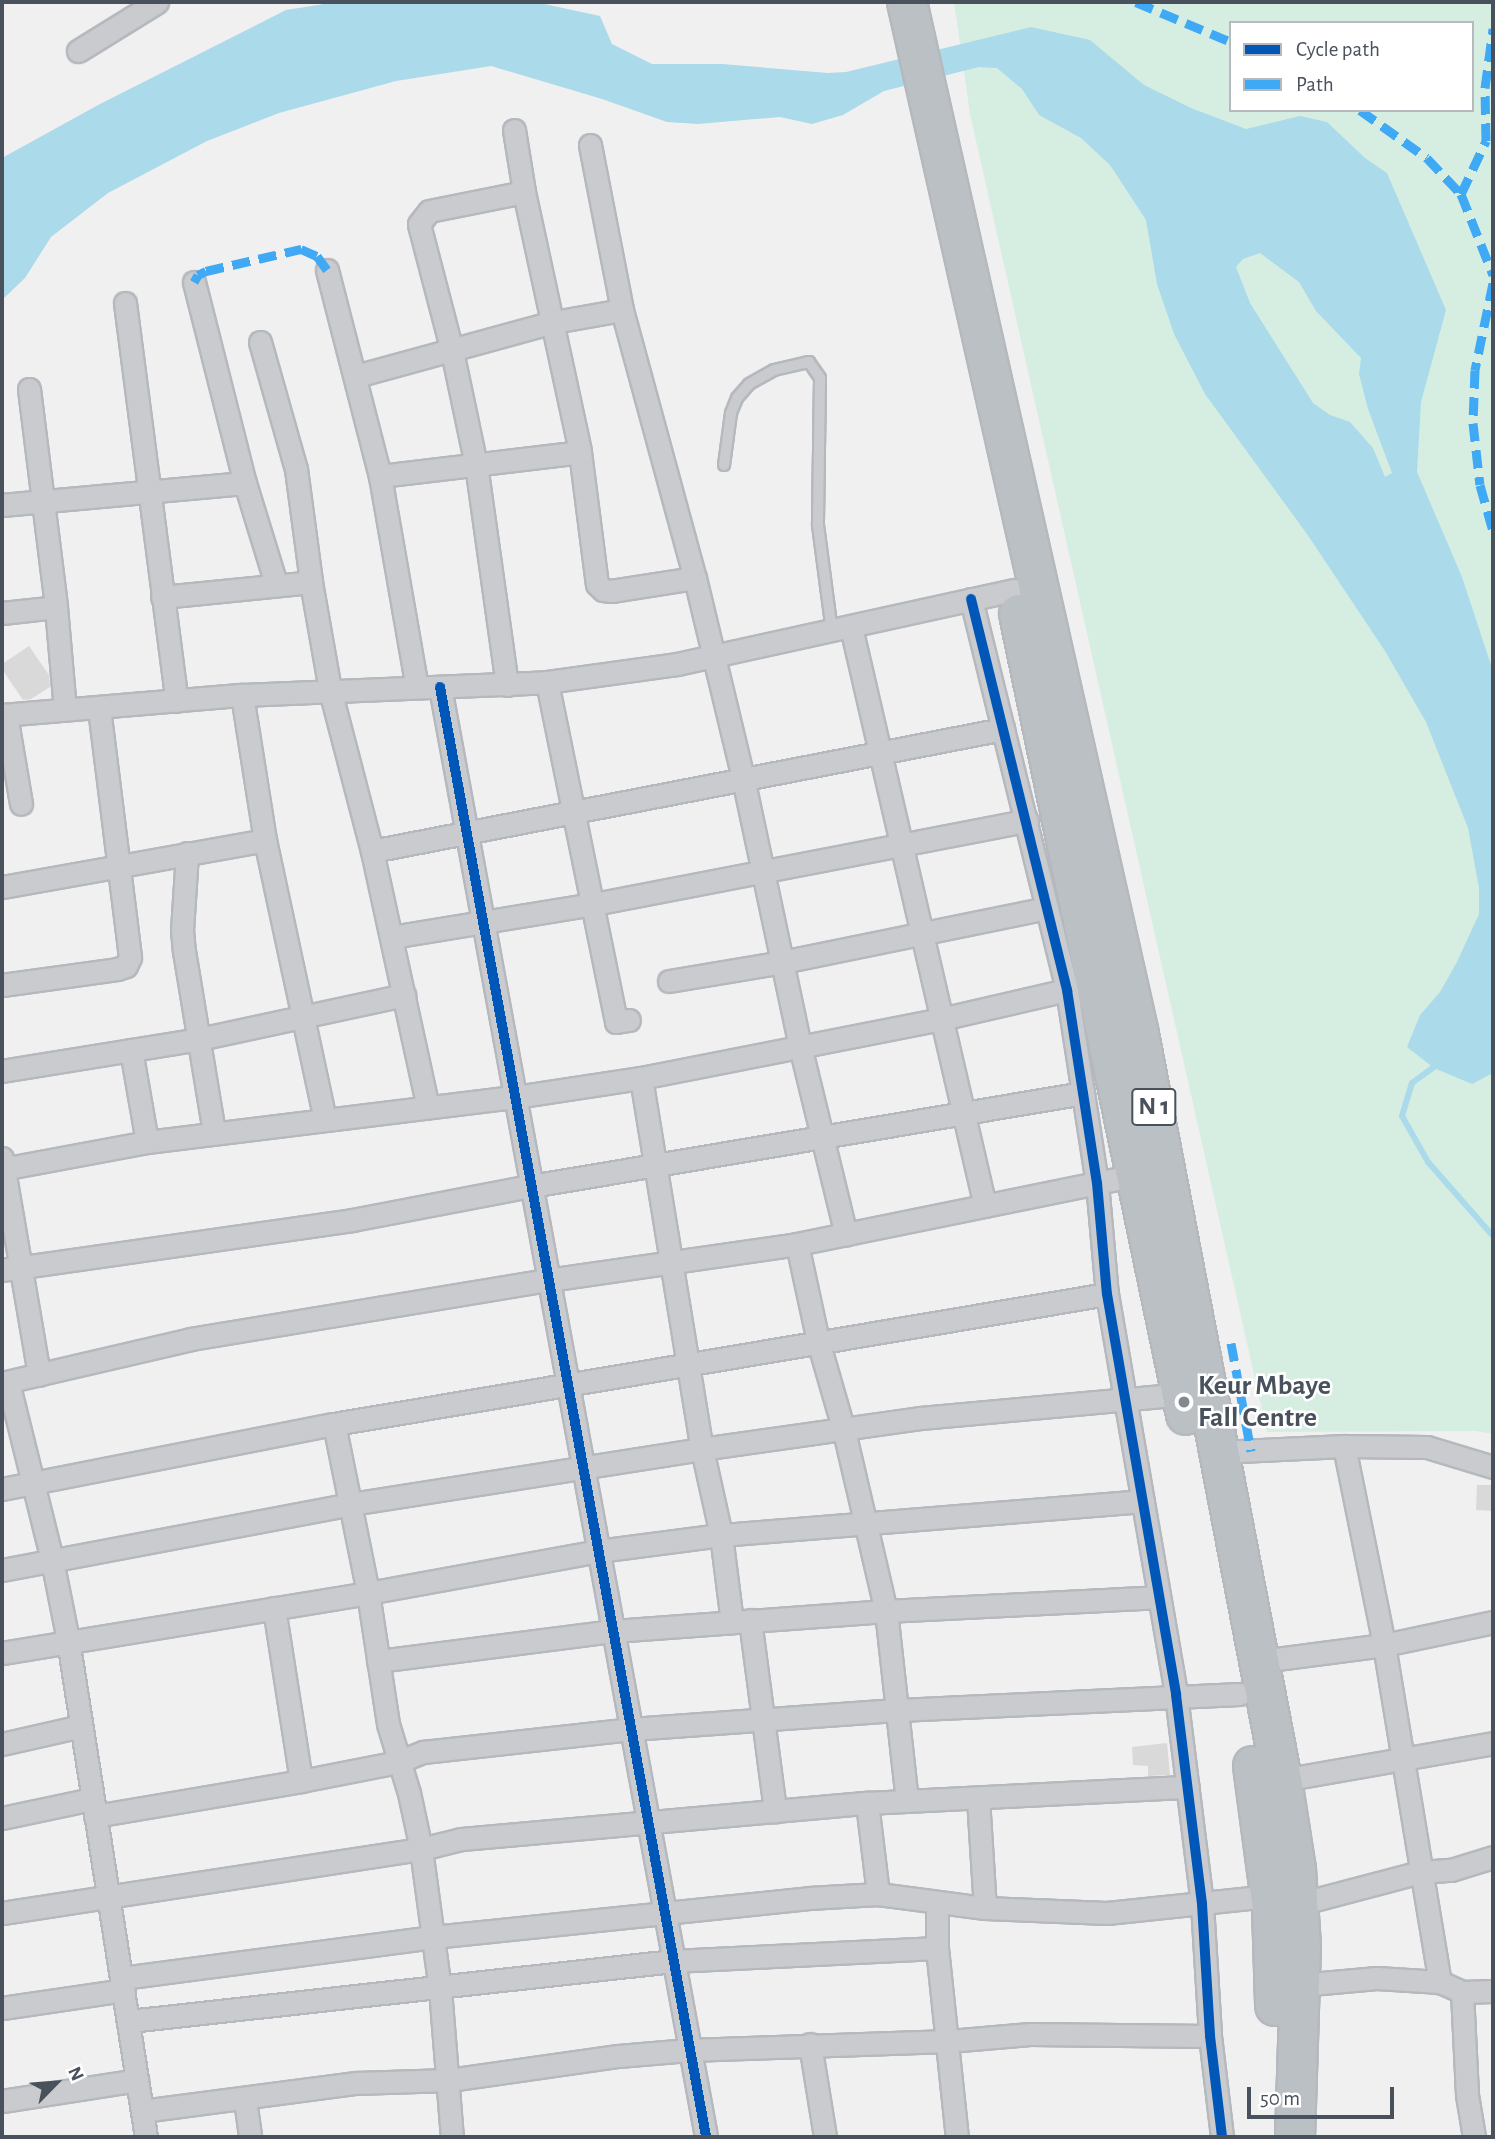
<!DOCTYPE html>
<style>
body{margin:0}
#map{position:relative;width:1495px;height:2139px;overflow:hidden;background:#f0f0f0;font-family:"Alegreya Sans",sans-serif}
div>[style]{position:absolute}
[style*='--x']{left:calc(var(--x)*1px);top:calc(var(--y)*1px);width:calc(var(--w)*1px);rotate:calc(var(--a)*1deg)}
.green>*{inset:0;background:#d5eee1}
.water>*{inset:0;background:#abdaea}
.stream>*{height:6px;margin:-3px;padding:0 3px;transform-origin:3px;border-radius:3px;background:#abdaea}
.building>*{inset:0;background:#d9d9da}
.roads{filter:drop-shadow(2px 0 #b5b9be) drop-shadow(-2px 0 #b5b9be) drop-shadow(0 2px #b5b9be) drop-shadow(0 -2px #b5b9be)}
.lane>*{height:10px;margin:-5px;padding:0 5px;transform-origin:5px;border-radius:5px;background:#cacbce}
.street>*{height:21px;margin:-10.5px;padding:0 10.5px;transform-origin:10.5px;border-radius:10.5px;background:#cacbce}
.highway>*{height:38px;margin:-19px;padding:0 19px;transform-origin:19px;border-radius:19px;background:#bbc0c5}
.quiet>*{height:9px;margin-top:-4.5px;transform-origin:0;background:repeating-linear-gradient(90deg,#3fa9f5 0 18px,transparent 0 27px)}
.cycleway>*{height:10px;margin:-5px;padding:0 5px;transform-origin:5px;border-radius:5px;background:#0057b8}
.dots>*{width:19px;height:19px;translate:-50% -50%;box-sizing:border-box;border:4px solid #fff;border-radius:50%}
span{translate:-50% -50%;white-space:nowrap;text-align:center;line-height:1.15;-webkit-text-stroke:5px #fff;paint-order:stroke}
.shield-label span{padding:2px 5px;background:#fff;border:2px solid;border-radius:5px;-webkit-text-stroke-width:0}
.shield-label{font-size:26px;color:#48515c;font-weight:700}
.poi-label{font-size:28px;color:#48515c;font-weight:700}
.left{translate:0 -50%;text-align:left}
.frame{position:absolute;inset:0;border:4px solid #48515c;pointer-events:none}
.legend{position:absolute;left:1229px;top:21px;width:245px;height:91px;box-sizing:border-box;background:#fff;border:2px solid #b6b9be;margin:0;padding:9px 12px;list-style:none;font-size:21px;color:#48515c}
.legend li{display:flex;align-items:center;gap:14px;height:35px}
.legend b{width:35px;border:2px solid #b6b9be}
.north{position:absolute;left:21px;top:2048px;width:70px;height:70px;-webkit-text-stroke:5px #fff;paint-order:stroke;rotate:65deg;font-size:19px;font-weight:700;line-height:28px;text-align:center;color:#48515c}
.north::after{content:'';display:block;margin:auto;width:24px;height:32px;background:#48515c;clip-path:polygon(50% 0,100% 100%,50% 72%,0 100%)}
.scale{position:absolute;left:1247px;top:2087px;width:147px;height:32px;box-sizing:border-box;border:4px solid #48515c;border-top:0;padding-left:9px;font-size:21px;line-height:24px;white-space:nowrap;color:#48515c;-webkit-text-stroke:5px #fff;paint-order:stroke}
</style>
<div id="map">
<div class="green">
<i style="clip-path:polygon(evenodd,954px 2px,1493px 2px,1493px 1434px,1475px 1431px,1267px 1432px,970px 114px,954px 2px,1231px 23px,1472px 23px,1472px 110px,1231px 110px,1231px 23px)"></i>
</div>
<div class="water">
<i style="clip-path:polygon(evenodd,337px 2px,535px 2px,600px 16px,612px 44px,652px 64px,722px 64px,828px 73px,846px 72px,1031px 27px,1090px 40px,1144px 85px,1191px 108px,1246px 129px,1300px 116px,1327px 122px,1365px 158px,1387px 173px,1446px 310px,1421px 402px,1417px 472px,1462px 577px,1491px 665px,1493px 685px,1493px 1073px,1472px 1084px,1434px 1068px,1407px 1047px,1420px 1015px,1440px 992px,1457px 962px,1479px 914px,1479px 888px,1468px 828px,1426px 722px,1385px 651px,1307px 534px,1205px 394px,1174px 334px,1157px 284px,1146px 220px,1110px 165px,1081px 138px,1039px 115px,1022px 89px,997px 68px,979px 67px,884px 91px,843px 115px,812px 124px,780px 117px,698px 124px,667px 122px,602px 99px,491px 66px,396px 81px,279px 113px,207px 141px,108px 193px,51px 237px,25px 278px,2px 300px,2px 158px,100px 104px,286px 10px,337px 2px,1260px 253px,1299px 282px,1316px 311px,1361px 358px,1359px 374px,1368px 409px,1392px 473px,1385px 477px,1373px 448px,1350px 422px,1330px 415px,1313px 403px,1250px 303px,1236px 267px,1243px 259px,1260px 253px)"></i>
</div>
<div class="stream">
<i style="--x:1438;--y:1064;--w:32;--a:144"></i>
<i style="--x:1412;--y:1083;--w:34;--a:107"></i>
<i style="--x:1402;--y:1116;--w:53;--a:60.5"></i>
<i style="--x:1428;--y:1162;--w:98;--a:48.7"></i>
</div>
<div class="building">
<i style="clip-path:polygon(29px 646px,49px 675px,50px 687px,31px 699px,23px 700px,2px 669px,2px 664px)"></i>
<i style="clip-path:polygon(1477px 1485px,1493px 1485px,1493px 1511px,1476px 1510px)"></i>
<i style="clip-path:polygon(1167px 1743px,1170px 1775px,1148px 1776px,1148px 1766px,1133px 1765px,1132px 1747px)"></i>
</div>
<div class="roads">
<div class="lane">
<i style="--x:724;--y:465;--w:52;--a:-82.3"></i>
<i style="--x:731;--y:413;--w:16;--a:-68"></i>
<i style="--x:737;--y:398;--w:18;--a:-49"></i>
<i style="--x:749;--y:384;--w:29;--a:-29"></i>
<i style="--x:774;--y:370;--w:36;--a:-13"></i>
<i style="--x:809;--y:362;--w:19;--a:55"></i>
<i style="--x:820;--y:378;--w:147;--a:90.8"></i>
<i style="--x:818;--y:525;--w:107;--a:82.5"></i>
</div>
<div class="street">
<i style="--x:78;--y:51;--w:93;--a:-31.8"></i>
<i style="--x:514;--y:130;--w:63;--a:80.8"></i>
<i style="--x:524;--y:192;--w:266;--a:77.8"></i>
<i style="--x:580;--y:452;--w:133;--a:82.7"></i>
<i style="--x:597;--y:584;--w:8;--a:45"></i>
<i style="--x:603;--y:590;--w:8;--a:7"></i>
<i style="--x:611;--y:591;--w:85;--a:-8.8"></i>
<i style="--x:590;--y:145;--w:168;--a:79"></i>
<i style="--x:622;--y:310;--w:278;--a:74.8"></i>
<i style="--x:695;--y:578;--w:206;--a:76.5"></i>
<i style="--x:743;--y:778;--w:274;--a:78"></i>
<i style="--x:800;--y:1046;--w:194;--a:76.3"></i>
<i style="--x:327;--y:270;--w:213;--a:75.6"></i>
<i style="--x:380;--y:476;--w:214;--a:80.1"></i>
<i style="--x:194;--y:282;--w:207;--a:75.8"></i>
<i style="--x:245;--y:483;--w:106;--a:72.9"></i>
<i style="--x:125;--y:303;--w:401;--a:82.6"></i>
<i style="--x:260;--y:342;--w:132;--a:74.2"></i>
<i style="--x:296;--y:469;--w:114;--a:82.4"></i>
<i style="--x:311;--y:582;--w:110;--a:80"></i>
<i style="--x:330;--y:690;--w:166;--a:75.4"></i>
<i style="--x:372;--y:851;--w:262;--a:77.7"></i>
<i style="--x:356;--y:376;--w:205;--a:-15.3"></i>
<i style="--x:554;--y:322;--w:69;--a:-10"></i>
<i style="--x:29;--y:389;--w:220;--a:82.9"></i>
<i style="--x:56;--y:607;--w:103;--a:85"></i>
<i style="--x:380;--y:476;--w:201;--a:-6.8"></i>
<i style="--x:2;--y:505;--w:244;--a:-5.2"></i>
<i style="--x:162;--y:597;--w:150;--a:-5.7"></i>
<i style="--x:971;--y:599;--w:403;--a:76.2"></i>
<i style="--x:1067;--y:990;--w:104;--a:81.2"></i>
<i style="--x:1083;--y:1093;--w:91;--a:81.2"></i>
<i style="--x:1097;--y:1183;--w:111;--a:84.9"></i>
<i style="--x:1107;--y:1294;--w:407;--a:80.2"></i>
<i style="--x:1176;--y:1695;--w:211;--a:82.9"></i>
<i style="--x:1202;--y:1904;--w:132;--a:86.5"></i>
<i style="--x:1210;--y:2036;--w:102;--a:83.2"></i>
<i style="--x:2;--y:613;--w:54;--a:-6.3"></i>
<i style="--x:851;--y:627;--w:594;--a:76.97"></i>
<i style="--x:547;--y:682;--w:347;--a:78.5"></i>
<i style="--x:616;--y:1022;--w:13;--a:-9"></i>
<i style="--x:507;--y:685;--w:222;--a:-98"></i>
<i style="--x:476;--y:465;--w:116;--a:-101.9"></i>
<i style="--x:452;--y:351;--w:131;--a:-104.6"></i>
<i style="--x:419;--y:224;--w:16;--a:-52"></i>
<i style="--x:429;--y:211;--w:97;--a:-11.3"></i>
<i style="--x:440;--y:687;--w:1474;--a:79.6"></i>
<i style="--x:242;--y:695;--w:147;--a:81"></i>
<i style="--x:265;--y:840;--w:285;--a:77.9"></i>
<i style="--x:2;--y:715;--w:241;--a:-4.8"></i>
<i style="--x:242;--y:695;--w:305;--a:-2.4"></i>
<i style="--x:547;--y:682;--w:131;--a:-7.9"></i>
<i style="--x:677;--y:664;--w:345;--a:-12.4"></i>
<i style="--x:6;--y:715;--w:90;--a:80.4"></i>
<i style="--x:372;--y:851;--w:643;--a:-10.94"></i>
<i style="--x:187;--y:853;--w:77;--a:93.7"></i>
<i style="--x:182;--y:930;--w:21;--a:85"></i>
<i style="--x:184;--y:951;--w:184;--a:80.6"></i>
<i style="--x:2;--y:887;--w:267;--a:-10.1"></i>
<i style="--x:392;--y:937;--w:205;--a:-9.3"></i>
<i style="--x:594;--y:904;--w:441;--a:-10.9"></i>
<i style="--x:669;--y:981;--w:115;--a:-9.5"></i>
<i style="--x:782;--y:962;--w:270;--a:-11.5"></i>
<i style="--x:2;--y:985;--w:116;--a:-7.9"></i>
<i style="--x:117;--y:969;--w:9;--a:-18"></i>
<i style="--x:126;--y:966;--w:10;--a:-66"></i>
<i style="--x:130;--y:957;--w:251;--a:-97.1"></i>
<i style="--x:131;--y:1050;--w:93;--a:80.1"></i>
<i style="--x:2;--y:1071;--w:200;--a:-9.2"></i>
<i style="--x:199;--y:1039;--w:210;--a:-12.1"></i>
<i style="--x:641;--y:1078;--w:376;--a:80.7"></i>
<i style="--x:702;--y:1449;--w:88;--a:77.5"></i>
<i style="--x:721;--y:1535;--w:88;--a:82.8"></i>
<i style="--x:2;--y:1158;--w:220;--a:80.3"></i>
<i style="--x:2;--y:1169;--w:147;--a:-10.5"></i>
<i style="--x:147;--y:1142;--w:371;--a:-7"></i>
<i style="--x:515;--y:1097;--w:127;--a:-8.6"></i>
<i style="--x:641;--y:1078;--w:306;--a:-11.1"></i>
<i style="--x:941;--y:1019;--w:129;--a:-13"></i>
<i style="--x:797;--y:1244;--w:99;--a:77.8"></i>
<i style="--x:818;--y:1341;--w:94;--a:73.9"></i>
<i style="--x:844;--y:1431;--w:185;--a:76.9"></i>
<i style="--x:886;--y:1611;--w:191;--a:83.7"></i>
<i style="--x:2;--y:1270;--w:354;--a:-8.1"></i>
<i style="--x:352;--y:1220;--w:182;--a:-10.8"></i>
<i style="--x:531;--y:1186;--w:560;--a:-9.56"></i>
<i style="--x:8;--y:1382;--w:183;--a:76.1"></i>
<i style="--x:52;--y:1560;--w:82;--a:78.7"></i>
<i style="--x:68;--y:1640;--w:503;--a:81.08"></i>
<i style="--x:2;--y:1383;--w:194;--a:-13.1"></i>
<i style="--x:191;--y:1339;--w:362;--a:-9.4"></i>
<i style="--x:548;--y:1280;--w:252;--a:-8.2"></i>
<i style="--x:797;--y:1244;--w:345;--a:-11.5"></i>
<i style="--x:334;--y:1424;--w:172;--a:78.6"></i>
<i style="--x:368;--y:1593;--w:133;--a:81.3"></i>
<i style="--x:388;--y:1724;--w:72;--a:73.1"></i>
<i style="--x:409;--y:1793;--w:57;--a:77.9"></i>
<i style="--x:421;--y:1849;--w:141;--a:82.3"></i>
<i style="--x:440;--y:1989;--w:148;--a:85.4"></i>
<i style="--x:1344;--y:1446;--w:203;--a:78.6"></i>
<i style="--x:1384;--y:1645;--w:342;--a:80.6"></i>
<i style="--x:1219;--y:1452;--w:125;--a:-2.7"></i>
<i style="--x:1344;--y:1446;--w:83;--a:0.7"></i>
<i style="--x:1427;--y:1447;--w:69;--a:16.9"></i>
<i style="--x:2;--y:1489;--w:338;--a:-11.1"></i>
<i style="--x:334;--y:1424;--w:784;--a:-9.55"></i>
<i style="--x:2;--y:1570;--w:355;--a:-10.7"></i>
<i style="--x:351;--y:1504;--w:355;--a:-8.9"></i>
<i style="--x:702;--y:1449;--w:220;--a:-8.1"></i>
<i style="--x:920;--y:1418;--w:263;--a:-5.2"></i>
<i style="--x:274;--y:1608;--w:175;--a:81.1"></i>
<i style="--x:750;--y:1620;--w:193;--a:82.5"></i>
<i style="--x:2;--y:1653;--w:371;--a:-9.3"></i>
<i style="--x:368;--y:1593;--w:234;--a:-10.3"></i>
<i style="--x:598;--y:1551;--w:124;--a:-7.4"></i>
<i style="--x:721;--y:1535;--w:423;--a:-4.6"></i>
<i style="--x:378;--y:1661;--w:237;--a:-7.3"></i>
<i style="--x:613;--y:1631;--w:274;--a:-4.2"></i>
<i style="--x:886;--y:1611;--w:272;--a:-2.9"></i>
<i style="--x:1261;--y:1661;--w:124;--a:-7.4"></i>
<i style="--x:1384;--y:1645;--w:111;--a:-11.9"></i>
<i style="--x:2;--y:1744;--w:81;--a:-12.8"></i>
<i style="--x:1282;--y:1780;--w:214;--a:-9.9"></i>
<i style="--x:978;--y:1798;--w:110;--a:86.4"></i>
<i style="--x:867;--y:1803;--w:92;--a:83.1"></i>
<i style="--x:95;--y:1816;--w:209;--a:-9.6"></i>
<i style="--x:301;--y:1781;--w:99;--a:-11.1"></i>
<i style="--x:398;--y:1762;--w:27;--a:-22"></i>
<i style="--x:423;--y:1752;--w:209;--a:-6.3"></i>
<i style="--x:631;--y:1729;--w:269;--a:-4.1"></i>
<i style="--x:899;--y:1710;--w:341;--a:-2.7"></i>
<i style="--x:2;--y:1818;--w:92;--a:-11.9"></i>
<i style="--x:937;--y:1903;--w:45;--a:90"></i>
<i style="--x:937;--y:1948;--w:190;--a:84"></i>
<i style="--x:1299;--y:1904;--w:125;--a:-14.8"></i>
<i style="--x:1420;--y:1872;--w:31;--a:-4"></i>
<i style="--x:1451;--y:1870;--w:44;--a:-17.2"></i>
<i style="--x:2;--y:1913;--w:424;--a:-8.7"></i>
<i style="--x:421;--y:1849;--w:41;--a:-14"></i>
<i style="--x:461;--y:1839;--w:408;--a:-5.1"></i>
<i style="--x:867;--y:1803;--w:321;--a:-2.9"></i>
<i style="--x:122;--y:1978;--w:314;--a:-7.5"></i>
<i style="--x:433;--y:1937;--w:378;--a:-5.9"></i>
<i style="--x:809;--y:1898;--w:69;--a:-3.3"></i>
<i style="--x:878;--y:1894;--w:108;--a:7.5"></i>
<i style="--x:985;--y:1908;--w:122;--a:2.3"></i>
<i style="--x:1107;--y:1913;--w:164;--a:-6"></i>
<i style="--x:1300;--y:1985;--w:77;--a:-5.2"></i>
<i style="--x:1377;--y:1978;--w:63;--a:3.6"></i>
<i style="--x:1440;--y:1982;--w:24;--a:24"></i>
<i style="--x:1462;--y:1992;--w:31;--a:-2"></i>
<i style="--x:1462;--y:1992;--w:103;--a:87.2"></i>
<i style="--x:1467;--y:2095;--w:43;--a:80.5"></i>
<i style="--x:2;--y:2008;--w:123;--a:-8.4"></i>
<i style="--x:129;--y:2021;--w:547;--a:-6.29"></i>
<i style="--x:673;--y:1961;--w:264;--a:-2.8"></i>
<i style="--x:810;--y:2044;--w:94;--a:80.8"></i>
<i style="--x:245;--y:2100;--w:37;--a:82"></i>
<i style="--x:2;--y:2101;--w:137;--a:-8.8"></i>
<i style="--x:142;--y:2111;--w:216;--a:-7.5"></i>
<i style="--x:356;--y:2083;--w:93;--a:-1.8"></i>
<i style="--x:449;--y:2080;--w:171;--a:-8.1"></i>
<i style="--x:618;--y:2056;--w:71;--a:-4.8"></i>
<i style="--x:689;--y:2050;--w:260;--a:-2"></i>
<i style="--x:949;--y:2041;--w:81;--a:-4.9"></i>
<i style="--x:1030;--y:2034;--w:180;--a:0.6"></i>
</div>
<div class="highway">
<i style="--x:907;--y:2;--w:1058;--a:77.33"></i>
<i style="--x:1139;--y:1034;--w:760;--a:79.15"></i>
<i style="--x:1282;--y:1780;--w:90;--a:81.1"></i>
<i style="--x:1296;--y:1869;--w:78;--a:86.3"></i>
<i style="--x:1301;--y:1947;--w:190;--a:91.8"></i>
<i style="--x:1019;--y:614;--w:818;--a:78.22"></i>
<i style="--x:1253;--y:1766;--w:143;--a:82.4"></i>
<i style="--x:1272;--y:1908;--w:98;--a:88.2"></i>
</div>
</div>
<div class="quiet">
<i style="--x:1136;--y:2;--w:103;--a:22.8"></i>
<i style="--x:1360;--y:110;--w:82;--a:35.6"></i>
<i style="--x:1427;--y:158;--w:50;--a:46.6"></i>
<i style="--x:1461;--y:194;--w:87;--a:68.4"></i>
<i style="--x:1461;--y:194;--w:59;--a:-64.7"></i>
<i style="--x:1486;--y:141;--w:53;--a:-91.1"></i>
<i style="--x:1485;--y:88;--w:60;--a:-82.3"></i>
<i style="--x:194;--y:282;--w:8;--a:-60"></i>
<i style="--x:198;--y:275;--w:9;--a:-27"></i>
<i style="--x:206;--y:271;--w:98;--a:-13"></i>
<i style="--x:301;--y:249;--w:17;--a:24"></i>
<i style="--x:317;--y:256;--w:17;--a:54"></i>
<i style="--x:1493;--y:283;--w:89;--a:101.7"></i>
<i style="--x:1475;--y:370;--w:53;--a:92.2"></i>
<i style="--x:1473;--y:423;--w:62;--a:83.6"></i>
<i style="--x:1480;--y:485;--w:48;--a:74.2"></i>
<i style="--x:1231;--y:1343;--w:110;--a:79.5"></i>
</div>
<div class="cycleway">
<i style="--x:971;--y:599;--w:403;--a:76.2"></i>
<i style="--x:1067;--y:990;--w:104;--a:81.2"></i>
<i style="--x:1083;--y:1093;--w:91;--a:81.2"></i>
<i style="--x:1097;--y:1183;--w:111;--a:84.9"></i>
<i style="--x:1107;--y:1294;--w:407;--a:80.2"></i>
<i style="--x:1176;--y:1695;--w:211;--a:82.9"></i>
<i style="--x:1202;--y:1904;--w:132;--a:86.5"></i>
<i style="--x:1210;--y:2036;--w:102;--a:83.2"></i>
<i style="--x:440;--y:687;--w:1474;--a:79.6"></i>
</div>
<div class="dots">
<i style="left:1184px;top:1402px;background:#838990"></i>
</div>
<div class="shield-label">
<span style="left:1154px;top:1107px">N 1</span>
</div>
<div class="poi-label">
<span class="left" style="left:1198px;top:1402px">Keur Mbaye<br>Fall Centre</span>
</div>
<div class="frame"></div>
<ul class="legend">
<li><b style="height:9px;background:#0057b8"></b>Cycle path</li>
<li><b style="height:9px;background:#3fa9f5"></b>Path</li>
</ul>
<div class="north">N</div>
<div class="scale">50 m</div>
</div>
